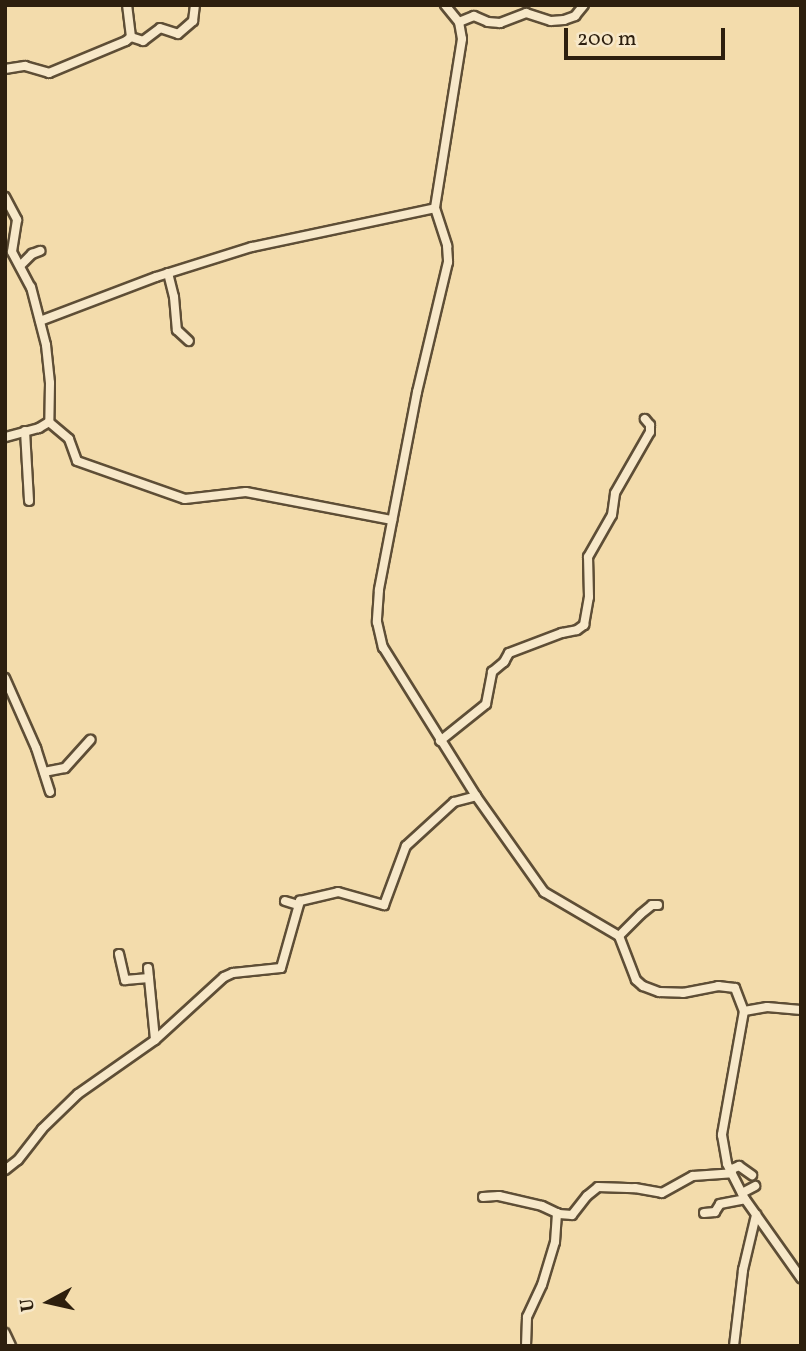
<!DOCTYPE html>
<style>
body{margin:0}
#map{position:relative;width:806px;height:1351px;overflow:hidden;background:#f3dcac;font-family:Vollkorn,serif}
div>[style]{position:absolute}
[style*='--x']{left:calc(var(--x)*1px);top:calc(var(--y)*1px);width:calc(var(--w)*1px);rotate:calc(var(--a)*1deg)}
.roads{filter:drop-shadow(2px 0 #5e4e36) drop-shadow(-2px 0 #5e4e36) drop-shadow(0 2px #5e4e36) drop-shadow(0 -2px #5e4e36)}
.minor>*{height:8px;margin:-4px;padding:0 4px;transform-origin:4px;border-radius:4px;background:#f7e8c9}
span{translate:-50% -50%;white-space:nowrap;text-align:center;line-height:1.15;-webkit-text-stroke:6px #f7e8c9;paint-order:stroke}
.frame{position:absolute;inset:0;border:7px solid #2d1f0e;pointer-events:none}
.north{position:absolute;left:14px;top:1267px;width:70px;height:70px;-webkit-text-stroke:5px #f7e8c9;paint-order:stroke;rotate:262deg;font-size:19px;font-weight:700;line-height:28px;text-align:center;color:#2d1f0e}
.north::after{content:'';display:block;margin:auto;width:24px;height:32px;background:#2d1f0e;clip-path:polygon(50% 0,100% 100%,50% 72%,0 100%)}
.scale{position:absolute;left:564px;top:28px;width:161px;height:32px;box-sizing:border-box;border:4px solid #2d1f0e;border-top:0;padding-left:9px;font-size:21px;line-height:24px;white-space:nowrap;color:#2d1f0e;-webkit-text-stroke:5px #f7e8c9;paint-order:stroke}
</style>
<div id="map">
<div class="roads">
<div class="minor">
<i style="--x:445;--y:5;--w:22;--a:51"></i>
<i style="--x:459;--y:22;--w:17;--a:80"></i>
<i style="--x:462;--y:39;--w:171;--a:99.1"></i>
<i style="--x:435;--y:208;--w:40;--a:72"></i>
<i style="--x:447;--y:246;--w:16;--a:86"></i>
<i style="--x:448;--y:262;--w:134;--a:103.4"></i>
<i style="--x:417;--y:392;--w:202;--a:100.9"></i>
<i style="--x:379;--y:590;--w:32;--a:94"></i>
<i style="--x:377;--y:622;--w:26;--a:77"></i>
<i style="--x:383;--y:647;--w:176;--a:58"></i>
<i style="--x:476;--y:796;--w:118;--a:54.7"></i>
<i style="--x:544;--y:892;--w:87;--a:30.4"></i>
<i style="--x:619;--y:936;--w:47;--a:68.9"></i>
<i style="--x:636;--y:980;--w:9;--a:41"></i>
<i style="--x:643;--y:986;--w:17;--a:21"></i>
<i style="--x:659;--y:992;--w:24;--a:2"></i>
<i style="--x:683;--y:993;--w:36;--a:-11"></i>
<i style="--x:718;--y:986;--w:17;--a:7"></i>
<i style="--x:735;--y:988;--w:25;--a:69"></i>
<i style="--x:459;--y:22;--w:16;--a:-22"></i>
<i style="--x:474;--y:16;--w:15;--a:23"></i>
<i style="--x:488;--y:22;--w:12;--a:5"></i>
<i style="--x:500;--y:23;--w:28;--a:-21"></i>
<i style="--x:526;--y:13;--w:26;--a:18"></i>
<i style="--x:551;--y:21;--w:13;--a:-4"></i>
<i style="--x:564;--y:20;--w:12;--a:-20"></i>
<i style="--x:575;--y:16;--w:14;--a:-51"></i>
<i style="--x:131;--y:37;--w:13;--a:18"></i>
<i style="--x:143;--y:41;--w:21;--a:-37"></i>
<i style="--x:160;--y:28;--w:19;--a:18"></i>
<i style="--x:178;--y:34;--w:20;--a:-41"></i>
<i style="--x:193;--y:21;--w:16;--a:-83"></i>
<i style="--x:5;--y:69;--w:20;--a:-9"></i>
<i style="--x:25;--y:66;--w:25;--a:16"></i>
<i style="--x:49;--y:73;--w:83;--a:-22.6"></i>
<i style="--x:126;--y:41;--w:6;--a:-39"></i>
<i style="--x:131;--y:37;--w:32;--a:-97"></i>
<i style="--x:5;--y:197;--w:26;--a:62"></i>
<i style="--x:17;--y:220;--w:32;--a:99"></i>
<i style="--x:12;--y:252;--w:40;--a:62"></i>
<i style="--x:31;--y:287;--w:60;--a:75.5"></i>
<i style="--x:46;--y:345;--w:38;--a:84"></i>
<i style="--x:50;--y:383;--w:39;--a:91"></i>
<i style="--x:49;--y:422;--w:12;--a:149"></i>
<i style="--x:39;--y:428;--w:35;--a:165"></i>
<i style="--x:21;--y:265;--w:16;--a:-45"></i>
<i style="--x:32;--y:254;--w:9;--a:-21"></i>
<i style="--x:168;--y:273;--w:25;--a:76"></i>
<i style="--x:174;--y:297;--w:33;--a:85"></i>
<i style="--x:177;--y:330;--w:16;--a:43"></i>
<i style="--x:40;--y:321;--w:124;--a:-20.8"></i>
<i style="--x:156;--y:277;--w:101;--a:-17.4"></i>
<i style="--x:252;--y:247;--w:187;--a:-12"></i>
<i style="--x:49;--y:422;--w:26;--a:40"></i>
<i style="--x:69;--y:439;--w:23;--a:70"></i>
<i style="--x:77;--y:461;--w:114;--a:19.4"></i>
<i style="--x:185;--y:499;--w:61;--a:-6.5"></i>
<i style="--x:246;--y:492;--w:149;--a:10.9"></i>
<i style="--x:25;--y:431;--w:70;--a:86.7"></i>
<i style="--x:5;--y:678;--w:77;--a:66.1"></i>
<i style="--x:36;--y:748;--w:46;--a:72.3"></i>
<i style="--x:440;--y:741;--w:59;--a:-38.8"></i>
<i style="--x:486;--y:704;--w:33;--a:-79"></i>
<i style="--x:492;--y:672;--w:16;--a:-40"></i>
<i style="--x:504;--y:662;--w:10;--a:-61"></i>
<i style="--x:509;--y:653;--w:57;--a:-20.7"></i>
<i style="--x:562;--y:633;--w:15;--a:-11"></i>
<i style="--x:577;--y:630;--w:9;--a:-36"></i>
<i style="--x:584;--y:625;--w:28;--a:-80"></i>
<i style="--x:589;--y:597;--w:40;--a:-91.4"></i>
<i style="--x:588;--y:557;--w:48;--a:-60.3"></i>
<i style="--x:612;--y:515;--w:22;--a:-82"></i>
<i style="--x:615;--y:493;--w:70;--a:-60.2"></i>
<i style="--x:650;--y:432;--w:7;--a:-90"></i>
<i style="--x:650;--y:425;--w:8;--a:-130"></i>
<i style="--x:44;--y:772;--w:21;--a:-11"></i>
<i style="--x:65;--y:768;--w:38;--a:-48"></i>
<i style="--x:285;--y:901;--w:14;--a:17"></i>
<i style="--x:641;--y:914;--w:14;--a:-39"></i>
<i style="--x:652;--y:905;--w:6;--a:0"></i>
<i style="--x:619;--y:936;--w:30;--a:-45"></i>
<i style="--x:119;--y:954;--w:27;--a:77"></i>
<i style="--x:125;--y:980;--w:24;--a:-5"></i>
<i style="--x:148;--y:968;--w:72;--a:84.4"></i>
<i style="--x:801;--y:1010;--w:34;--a:-175"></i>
<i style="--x:767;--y:1007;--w:23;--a:170"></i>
<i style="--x:744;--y:1011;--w:126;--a:100.1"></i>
<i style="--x:722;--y:1135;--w:29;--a:80"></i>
<i style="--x:727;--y:1164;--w:39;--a:63"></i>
<i style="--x:745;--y:1199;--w:97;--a:54.7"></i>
<i style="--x:5;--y:1170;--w:16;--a:-38"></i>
<i style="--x:18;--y:1160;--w:39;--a:-52"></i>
<i style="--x:42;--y:1129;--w:50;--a:-44.2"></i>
<i style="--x:78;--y:1094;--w:94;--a:-35"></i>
<i style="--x:155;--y:1040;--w:93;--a:-42.4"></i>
<i style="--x:224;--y:977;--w:10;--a:-24"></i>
<i style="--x:233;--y:973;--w:48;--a:-5.9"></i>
<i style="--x:281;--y:968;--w:70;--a:-74.2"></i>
<i style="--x:300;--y:901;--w:39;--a:-13"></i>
<i style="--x:338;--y:892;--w:48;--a:15.8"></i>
<i style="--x:384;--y:905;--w:63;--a:-69.6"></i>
<i style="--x:406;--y:846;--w:65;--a:-42.5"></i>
<i style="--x:454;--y:802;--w:23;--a:-15"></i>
<i style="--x:730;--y:1170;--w:10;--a:-24"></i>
<i style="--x:739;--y:1166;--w:16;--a:35"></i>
<i style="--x:742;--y:1193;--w:15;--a:-28"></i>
<i style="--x:483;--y:1197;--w:16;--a:-4"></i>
<i style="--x:499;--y:1196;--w:44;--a:13.1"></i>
<i style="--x:542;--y:1206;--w:19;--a:25"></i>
<i style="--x:559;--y:1214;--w:13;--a:4"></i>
<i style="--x:572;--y:1215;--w:24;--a:-52"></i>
<i style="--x:587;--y:1196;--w:14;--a:-39"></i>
<i style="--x:598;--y:1187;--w:37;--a:2"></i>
<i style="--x:635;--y:1188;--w:27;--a:10"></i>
<i style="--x:662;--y:1193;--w:35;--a:-29"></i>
<i style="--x:693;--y:1176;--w:39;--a:-4"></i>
<i style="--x:704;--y:1213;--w:11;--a:-5"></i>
<i style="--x:715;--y:1212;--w:9;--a:-58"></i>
<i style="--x:720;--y:1204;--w:25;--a:-11"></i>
<i style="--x:5;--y:1333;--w:14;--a:65"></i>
<i style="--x:526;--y:1346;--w:29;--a:-88"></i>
<i style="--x:527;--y:1317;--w:35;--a:-65"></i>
<i style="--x:542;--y:1285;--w:45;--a:-73.2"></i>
<i style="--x:555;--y:1242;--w:29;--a:-86"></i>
<i style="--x:734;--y:1346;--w:77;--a:-83.2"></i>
<i style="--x:743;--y:1270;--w:57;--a:-76.7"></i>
</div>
</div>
<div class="frame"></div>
<div class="north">U</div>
<div class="scale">200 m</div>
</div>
